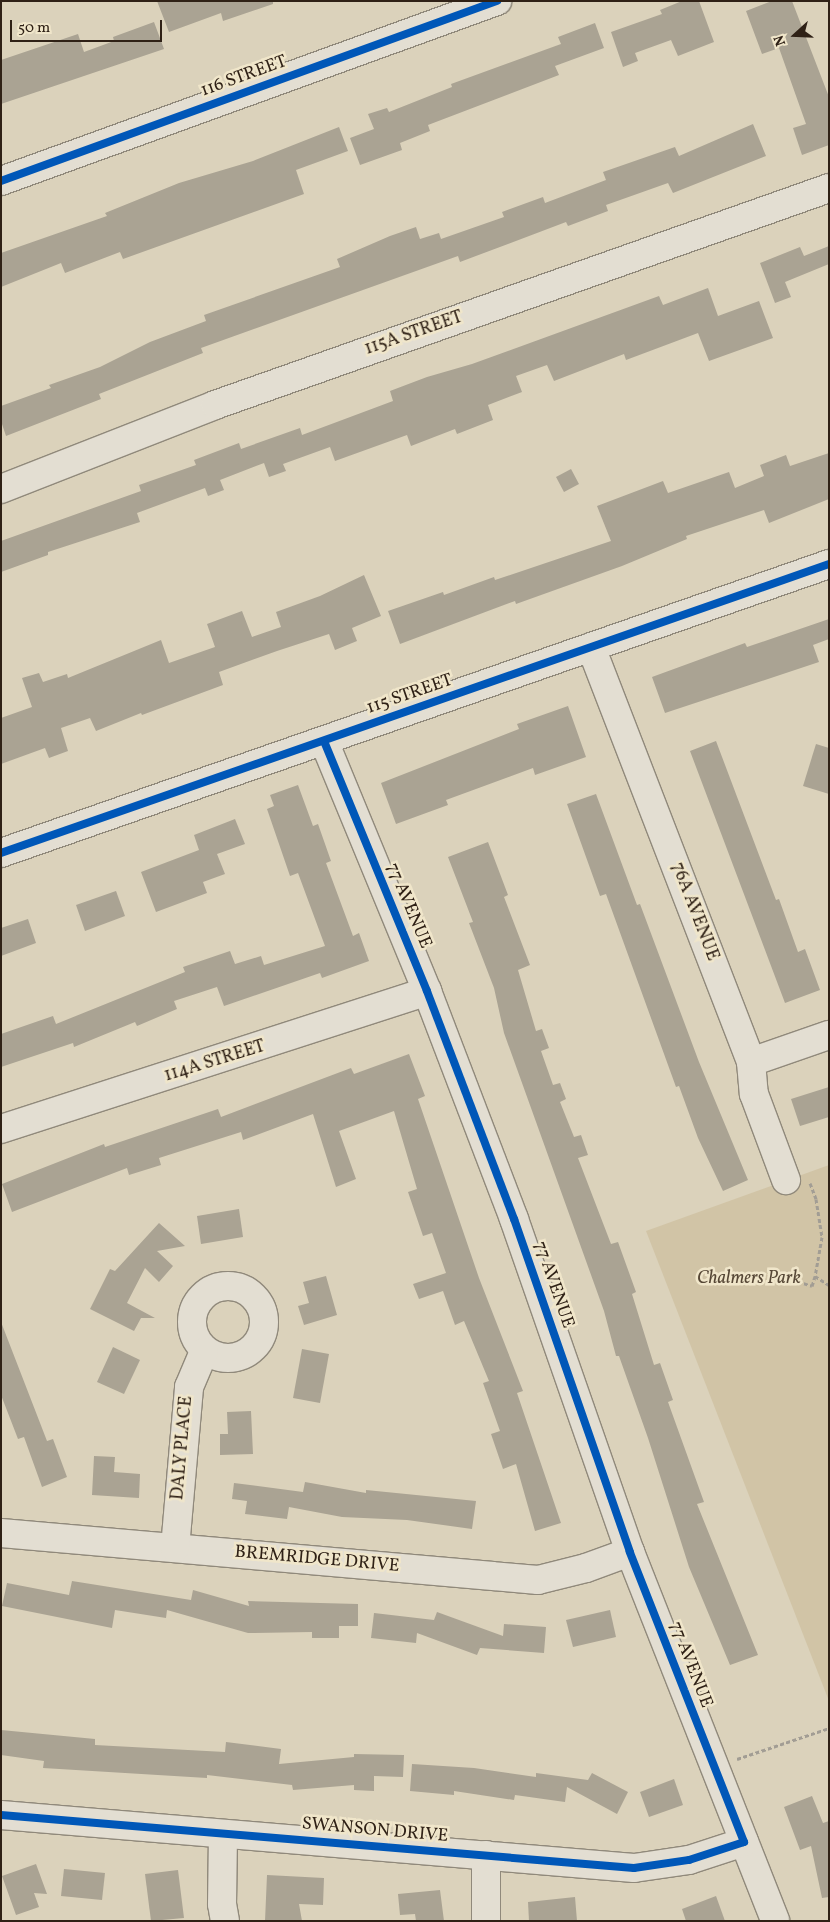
<!DOCTYPE html>
<style>
body{margin:0}
#map{position:relative;width:830px;height:1922px;overflow:hidden;background:#dbd2bb;font-family:Vollkorn,serif}
div>[style]{position:absolute}
[style*='--x']{left:calc(var(--x)*1px);top:calc(var(--y)*1px);width:calc(var(--w)*1px);rotate:calc(var(--a)*1deg)}
.green>*{inset:0;background:#d1c4a6}
.building>*{inset:0;background:#aaa393}
.path>*{height:3px;margin-top:-1.5px;transform-origin:0;background:repeating-linear-gradient(90deg,#a29d94 0 4px,transparent 0 6.5px)}
.roads{filter:drop-shadow(1px 0 #90897b) drop-shadow(-1px 0 #90897b) drop-shadow(0 1px #90897b) drop-shadow(0 -1px #90897b)}
.minor>*{height:28px;margin:-14px;padding:0 14px;transform-origin:14px;border-radius:14px;background:#e3ded2}
.minor>.ring{margin:-14px;padding:0;box-sizing:content-box;background:none;border:28px solid #e3ded2;border-radius:50%}
.cycleway>*{height:8px;margin:-4px;padding:0 4px;transform-origin:4px;border-radius:4px;background:#0057b8}
span{translate:-50% -50%;white-space:nowrap;text-align:center;line-height:1.15;-webkit-text-stroke:5px #f0e6ca;paint-order:stroke}
.street-label{font-size:18px;color:#2f2116}
.park-label{font-size:18px;color:#564736;font-style:italic}
.frame{position:absolute;inset:0;border:2px solid #2f2116;pointer-events:none}
.north{position:absolute;left:770px;top:10px;width:50px;height:50px;-webkit-text-stroke:4px #f0e6ca;paint-order:stroke;rotate:250deg;font-size:14px;font-weight:700;line-height:20px;text-align:center;color:#2f2116}
.north::after{content:'';display:block;margin:auto;width:18px;height:22px;background:#2f2116;clip-path:polygon(50% 0,100% 100%,50% 72%,0 100%)}
.scale{position:absolute;left:10px;top:20px;width:152px;height:22px;box-sizing:border-box;border:2px solid #2f2116;border-top:0;padding-left:6px;font-size:15px;line-height:18px;white-space:nowrap;color:#2f2116;-webkit-text-stroke:4px #f0e6ca;paint-order:stroke}
</style>
<div id="map">
<div class="green">
<i style="clip-path:polygon(829px 1165px,829px 1701px,646px 1231px)"></i>
</div>
<div class="building">
<i style="clip-path:polygon(157px 1px,273px 1px,273px 4px,223px 21px,221px 13px,169px 32px)"></i>
<i style="clip-path:polygon(682px 1px,699px 1px,714px 42px,678px 56px,671px 40px,635px 53px,638px 61px,623px 67px,611px 32px,662px 14px,660px 10px)"></i>
<i style="clip-path:polygon(772px 1px,792px 1px,829px 97px,829px 145px,802px 155px,793px 128px,806px 124px,779px 48px,762px 54px,746px 11px)"></i>
<i style="clip-path:polygon(154px 22px,164px 49px,1px 104px,1px 60px,78px 34px,84px 52px,114px 41px,113px 37px)"></i>
<i style="clip-path:polygon(595px 23px,604px 48px,555px 66px,559px 75px,428px 125px,430px 131px,400px 143px,402px 150px,360px 165px,350px 138px,374px 129px,368px 114px,387px 108px,389px 112px,452px 87px,451px 84px,561px 44px,558px 37px)"></i>
<i style="clip-path:polygon(753px 124px,766px 156px,673px 193px,668px 183px,606px 205px,608px 211px,568px 226px,566px 222px,460px 262px,458px 256px,201px 348px,203px 353px,99px 394px,101px 399px,6px 436px,1px 421px,1px 406px,51px 388px,49px 385px,100px 367px,150px 342px,206px 321px,204px 315px,340px 267px,337px 259px,390px 236px,416px 227px,420px 239px,439px 233px,441px 239px,504px 217px,502px 212px,543px 197px,545px 203px,606px 180px,603px 172px,675px 147px,679px 156px)"></i>
<i style="clip-path:polygon(339px 127px,348px 151px,296px 170px,304px 194px,123px 259px,120px 252px,65px 273px,61px 263px,1px 287px,1px 253px,107px 216px,105px 213px,179px 183px,253px 161px)"></i>
<i style="clip-path:polygon(829px 246px,829px 264px,785px 282px,791px 297px,775px 303px,760px 263px,800px 247px,804px 256px)"></i>
<i style="clip-path:polygon(708px 288px,718px 316px,759px 301px,773px 338px,709px 361px,698px 333px,626px 360px,624px 354px,554px 381px,547px 365px,516px 376px,522px 392px,488px 405px,493px 420px,457px 434px,455px 429px,411px 446px,407px 435px,335px 461px,330px 447px,283px 464px,286px 471px,269px 477px,264px 463px,220px 480px,224px 490px,208px 496px,205px 488px,137px 513px,140px 522px,48px 552px,48px 555px,1px 572px,1px 541px,141px 491px,139px 485px,196px 465px,194px 460px,239px 443px,241px 449px,300px 428px,302px 435px,393px 401px,390px 391px,427px 377px,472px 364px,659px 296px,663px 305px)"></i>
<i style="clip-path:polygon(829px 453px,829px 499px,769px 523px,764px 510px,686px 536px,687px 539px,622px 566px,516px 604px,515px 601px,400px 644px,388px 611px,443px 592px,444px 595px,494px 577px,495px 580px,611px 541px,597px 506px,663px 481px,668px 493px,729px 472px,735px 488px,764px 476px,760px 465px,786px 455px,790px 466px)"></i>
<i style="clip-path:polygon(571px 469px,579px 484px,564px 492px,556px 477px)"></i>
<i style="clip-path:polygon(364px 575px,381px 616px,352px 628px,357px 641px,335px 650px,329px 634px,277px 651px,219px 672px,223px 685px,142px 715px,141px 713px,96px 731px,90px 718px,61px 728px,68px 751px,49px 758px,45px 748px,1px 764px,1px 718px,32px 707px,22px 678px,39px 673px,43px 682px,67px 674px,68px 678px,161px 640px,169px 663px,215px 647px,207px 624px,242px 611px,252px 637px,281px 627px,276px 612px,320px 596px)"></i>
<i style="clip-path:polygon(829px 619px,829px 639px,813px 645px,819px 662px,665px 713px,652px 677px,745px 643px,747px 647px)"></i>
<i style="clip-path:polygon(568px 706px,586px 757px,535px 775px,533px 768px,446px 800px,448px 805px,396px 824px,381px 783px,519px 729px,517px 724px)"></i>
<i style="clip-path:polygon(716px 741px,776px 900px,779px 899px,798px 952px,805px 949px,820px 990px,785px 1003px,690px 751px)"></i>
<i style="clip-path:polygon(816px 744px,829px 748px,829px 794px,803px 786px)"></i>
<i style="clip-path:polygon(298px 785px,313px 826px,318px 824px,331px 861px,326px 863px,353px 936px,359px 933px,369px 961px,322px 978px,320px 973px,224px 1006px,217px 987px,174px 1001px,177px 1009px,137px 1026px,135px 1022px,74px 1047px,73px 1043px,1px 1067px,1px 1034px,53px 1016px,56px 1024px,185px 972px,183px 967px,230px 951px,235px 964px,261px 956px,264px 965px,325px 946px,298px 873px,290px 876px,267px 809px,274px 806px,270px 795px)"></i>
<i style="clip-path:polygon(596px 794px,637px 905px,640px 904px,699px 1062px,748px 1180px,723px 1191px,698px 1138px,679px 1086px,676px 1087px,606px 894px,600px 896px,567px 804px)"></i>
<i style="clip-path:polygon(235px 819px,245px 844px,217px 854px,225px 874px,203px 882px,207px 893px,156px 912px,141px 872px,199px 850px,194px 835px)"></i>
<i style="clip-path:polygon(488px 842px,508px 895px,504px 897px,530px 965px,518px 970px,536px 1031px,542px 1029px,549px 1048px,541px 1051px,553px 1085px,560px 1083px,566px 1099px,560px 1102px,574px 1137px,581px 1135px,588px 1155px,578px 1158px,611px 1244px,618px 1242px,636px 1292px,632px 1294px,654px 1365px,660px 1363px,673px 1400px,668px 1402px,704px 1502px,697px 1504px,758px 1655px,730px 1665px,689px 1567px,648px 1438px,619px 1356px,616px 1356px,604px 1311px,504px 1033px,494px 988px,469px 923px,473px 922px,448px 857px)"></i>
<i style="clip-path:polygon(116px 891px,125px 916px,85px 931px,76px 905px)"></i>
<i style="clip-path:polygon(28px 919px,36px 943px,1px 956px,1px 928px)"></i>
<i style="clip-path:polygon(409px 1054px,425px 1096px,418px 1099px,479px 1278px,523px 1391px,517px 1393px,561px 1523px,535px 1531px,516px 1464px,503px 1469px,491px 1434px,500px 1431px,483px 1383px,489px 1381px,464px 1321px,455px 1325px,443px 1291px,419px 1299px,413px 1284px,446px 1273px,432px 1233px,423px 1236px,408px 1192px,417px 1189px,394px 1111px,339px 1131px,356px 1179px,336px 1187px,313px 1114px,243px 1140px,241px 1132px,159px 1158px,161px 1165px,129px 1175px,127px 1168px,12px 1212px,2px 1184px,104px 1144px,105px 1147px,218px 1109px,221px 1117px,351px 1068px,354px 1074px)"></i>
<i style="clip-path:polygon(829px 1087px,829px 1117px,800px 1126px,791px 1099px)"></i>
<i style="clip-path:polygon(239px 1209px,243px 1237px,201px 1244px,197px 1216px)"></i>
<i style="clip-path:polygon(159px 1223px,185px 1246px,157px 1251px,173px 1266px,159px 1282px,145px 1268px,127px 1303px,155px 1318px,141px 1318px,134px 1331px,90px 1309px,110px 1269px,115px 1271px)"></i>
<i style="clip-path:polygon(326px 1276px,337px 1315px,304px 1325px,298px 1306px,309px 1303px,303px 1282px)"></i>
<i style="clip-path:polygon(1px 1322px,47px 1441px,53px 1439px,67px 1477px,42px 1487px,24px 1437px,18px 1439px,1px 1395px)"></i>
<i style="clip-path:polygon(113px 1347px,140px 1360px,124px 1394px,97px 1382px)"></i>
<i style="clip-path:polygon(302px 1349px,329px 1354px,320px 1403px,293px 1398px)"></i>
<i style="clip-path:polygon(251px 1411px,253px 1454px,220px 1455px,220px 1434px,228px 1434px,227px 1412px)"></i>
<i style="clip-path:polygon(94px 1456px,115px 1457px,114px 1472px,140px 1474px,139px 1498px,92px 1495px)"></i>
<i style="clip-path:polygon(305px 1482px,366px 1493px,366px 1490px,476px 1501px,472px 1529px,407px 1520px,342px 1517px,289px 1507px,287px 1519px,245px 1514px,247px 1501px,232px 1499px,234px 1483px,303px 1492px)"></i>
<i style="clip-path:polygon(72px 1581px,191px 1600px,193px 1590px,249px 1606px,248px 1601px,358px 1604px,358px 1626px,339px 1626px,339px 1638px,312px 1638px,312px 1632px,248px 1633px,167px 1610px,166px 1618px,115px 1610px,112px 1628px,2px 1606px,7px 1583px,69px 1595px)"></i>
<i style="clip-path:polygon(610px 1610px,616px 1637px,573px 1647px,566px 1620px)"></i>
<i style="clip-path:polygon(437px 1612px,503px 1636px,504px 1624px,546px 1627px,544px 1653px,480px 1648px,477px 1655px,417px 1633px,416px 1643px,371px 1638px,374px 1613px,434px 1620px)"></i>
<i style="clip-path:polygon(1px 1730px,95px 1739px,95px 1745px,225px 1752px,226px 1742px,281px 1749px,279px 1764px,354px 1757px,354px 1754px,404px 1755px,403px 1777px,374px 1776px,374px 1791px,354px 1790px,354px 1785px,293px 1790px,292px 1785px,207px 1775px,207px 1778px,43px 1768px,44px 1761px,1px 1755px)"></i>
<i style="clip-path:polygon(412px 1764px,474px 1768px,536px 1777px,536px 1773px,588px 1780px,592px 1773px,628px 1792px,617px 1814px,567px 1787px,565px 1802px,515px 1795px,514px 1800px,454px 1791px,454px 1795px,410px 1791px)"></i>
<i style="clip-path:polygon(674px 1779px,683px 1805px,649px 1817px,640px 1792px)"></i>
<i style="clip-path:polygon(812px 1796px,823px 1823px,829px 1821px,829px 1897px,822px 1898px,811px 1846px,800px 1850px,784px 1807px)"></i>
<i style="clip-path:polygon(36px 1864px,47px 1894px,34px 1893px,39px 1907px,16px 1915px,2px 1876px)"></i>
<i style="clip-path:polygon(64px 1869px,105px 1873px,102px 1900px,61px 1896px)"></i>
<i style="clip-path:polygon(178px 1870px,184px 1918px,151px 1921px,145px 1874px)"></i>
<i style="clip-path:polygon(267px 1875px,324px 1878px,323px 1905px,299px 1904px,302px 1921px,265px 1921px)"></i>
<i style="clip-path:polygon(440px 1890px,444px 1921px,416px 1921px,415px 1914px,400px 1915px,398px 1894px)"></i>
<i style="clip-path:polygon(716px 1896px,725px 1921px,686px 1921px,682px 1909px)"></i>
<i style="clip-path:polygon(575px 1897px,577px 1921px,529px 1921px,528px 1902px)"></i>
</div>
<div class="path">
<i style="--x:810;--y:1183;--w:17;--a:69"></i>
<i style="--x:816;--y:1199;--w:38;--a:81"></i>
<i style="--x:822;--y:1237;--w:40;--a:100"></i>
<i style="--x:815;--y:1276;--w:17;--a:33"></i>
<i style="--x:773;--y:1273;--w:41;--a:18.4"></i>
<i style="--x:812;--y:1286;--w:10;--a:-73"></i>
<i style="--x:737;--y:1759;--w:97;--a:-18.6"></i>
</div>
<div class="roads">
<div class="minor">
<i style="--x:1;--y:181;--w:528;--a:-19.95"></i>
<i style="--x:1;--y:489;--w:230;--a:-21.4"></i>
<i style="--x:215;--y:405;--w:651;--a:-19.46"></i>
<i style="--x:591;--y:647;--w:445;--a:68.9"></i>
<i style="--x:751;--y:1062;--w:32;--a:85"></i>
<i style="--x:754;--y:1094;--w:92;--a:69.6"></i>
<i style="--x:324;--y:741;--w:270;--a:67.6"></i>
<i style="--x:427;--y:991;--w:244;--a:69.1"></i>
<i style="--x:514;--y:1219;--w:353;--a:70.8"></i>
<i style="--x:630;--y:1552;--w:396;--a:68.5"></i>
<i style="--x:1;--y:853;--w:877;--a:-19.24"></i>
<i style="--x:751;--y:1062;--w:83;--a:-19.1"></i>
<i style="--x:1;--y:1129;--w:448;--a:-17.9"></i>
<i class="ring" style="left:192px;top:1286px;width:44px;height:44px"></i>
<i style="--x:1;--y:1533;--w:539;--a:5"></i>
<i style="--x:538;--y:1580;--w:49;--a:-14"></i>
<i style="--x:586;--y:1568;--w:47;--a:-20"></i>
<i style="--x:175;--y:1548;--w:162;--a:-85"></i>
<i style="--x:189;--y:1387;--w:38;--a:-67"></i>
<i style="--x:1;--y:1815;--w:635;--a:4.79"></i>
<i style="--x:634;--y:1868;--w:56;--a:-8.3"></i>
<i style="--x:689;--y:1860;--w:58;--a:-18.1"></i>
<i style="--x:223;--y:1834;--w:70;--a:90.8"></i>
<i style="--x:222;--y:1904;--w:17;--a:80"></i>
<i style="--x:486;--y:1855;--w:66;--a:90"></i>
</div>
</div>
<div class="cycleway">
<i style="--x:1;--y:181;--w:528;--a:-19.95"></i>
<i style="--x:1;--y:853;--w:877;--a:-19.24"></i>
<i style="--x:1;--y:1815;--w:635;--a:4.79"></i>
<i style="--x:634;--y:1868;--w:56;--a:-8.3"></i>
<i style="--x:689;--y:1860;--w:58;--a:-18.1"></i>
<i style="--x:744;--y:1842;--w:312;--a:-111.5"></i>
<i style="--x:630;--y:1552;--w:353;--a:-109.2"></i>
<i style="--x:514;--y:1219;--w:244;--a:-110.9"></i>
<i style="--x:427;--y:991;--w:270;--a:-112.4"></i>
</div>
<div class="street-label">
<span style="left:244px;top:77px;rotate:-20deg">116 STREET</span>
<span style="left:414px;top:334px;rotate:-19deg">115A STREET</span>
<span style="left:410px;top:695px;rotate:-19deg">115 STREET</span>
<span style="left:408px;top:906px;rotate:67deg">77 AVENUE</span>
<span style="left:694px;top:912px;rotate:69deg">76A AVENUE</span>
<span style="left:215px;top:1062px;rotate:-17deg">114A STREET</span>
<span style="left:553px;top:1285px;rotate:71deg">77 AVENUE</span>
<span style="left:183px;top:1448px;rotate:-85deg">DALY PLACE</span>
<span style="left:317px;top:1560px;rotate:5deg">BREMRIDGE DRIVE</span>
<span style="left:690px;top:1665px;rotate:69deg">77 AVENUE</span>
<span style="left:375px;top:1831px;rotate:5deg">SWANSON DRIVE</span>
</div>
<div class="park-label">
<span style="left:749px;top:1279px">Chalmers Park</span>
</div>
<div class="frame"></div>
<div class="north">N</div>
<div class="scale">50 m</div>
</div>
